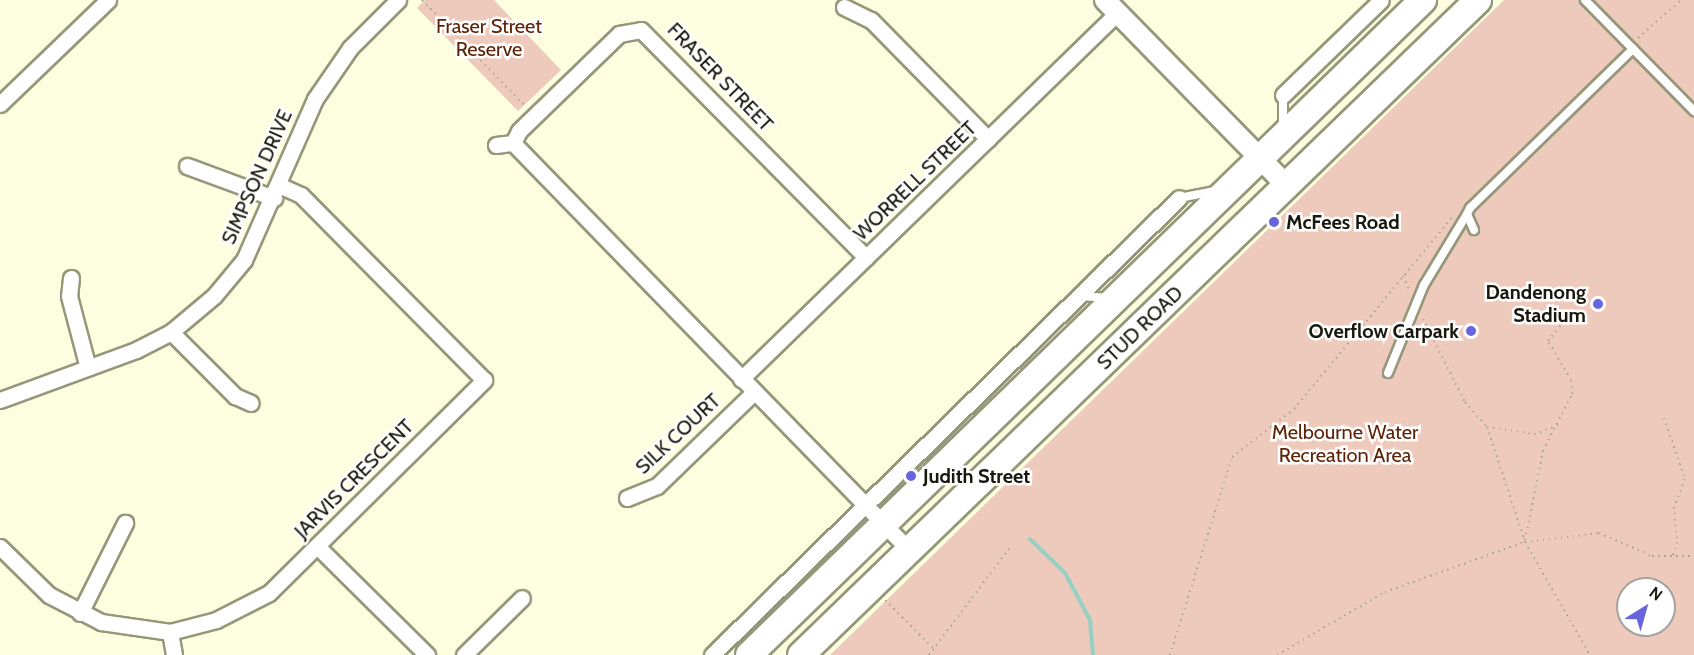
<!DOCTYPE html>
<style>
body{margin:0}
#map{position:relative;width:1694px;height:655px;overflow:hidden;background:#fcfedf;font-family:Cabin,sans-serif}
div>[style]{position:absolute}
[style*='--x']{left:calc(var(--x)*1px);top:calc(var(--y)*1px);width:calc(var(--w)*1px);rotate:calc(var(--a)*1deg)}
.green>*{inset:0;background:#edcabc}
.stream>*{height:4px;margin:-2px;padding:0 2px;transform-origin:2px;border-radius:2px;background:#95d0c2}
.path>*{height:2px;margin-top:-1px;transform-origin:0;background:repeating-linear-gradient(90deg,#a8a992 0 1.5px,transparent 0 6px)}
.roads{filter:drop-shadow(2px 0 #95977a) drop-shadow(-2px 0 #95977a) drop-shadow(0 2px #95977a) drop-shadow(0 -2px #95977a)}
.service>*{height:8px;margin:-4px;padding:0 4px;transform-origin:4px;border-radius:4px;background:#fff}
.minor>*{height:15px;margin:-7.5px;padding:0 7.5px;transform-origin:7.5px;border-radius:7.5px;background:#fff}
.tertiary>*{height:20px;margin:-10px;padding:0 10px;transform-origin:10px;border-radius:10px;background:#fff}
.trunk>*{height:26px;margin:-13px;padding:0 13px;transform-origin:13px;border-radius:13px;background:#fff}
.dots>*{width:16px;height:16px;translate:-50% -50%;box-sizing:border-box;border:3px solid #fff;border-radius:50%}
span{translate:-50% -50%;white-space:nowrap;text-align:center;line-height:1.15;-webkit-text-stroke:5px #fff;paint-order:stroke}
.park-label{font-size:20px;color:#5e2306}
.street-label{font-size:20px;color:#18180d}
.poi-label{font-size:20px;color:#18180d;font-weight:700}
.left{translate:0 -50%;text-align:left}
.right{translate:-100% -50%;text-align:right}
.north{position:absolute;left:1616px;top:577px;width:60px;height:60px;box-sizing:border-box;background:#fff;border:2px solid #a3a39e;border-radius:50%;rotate:37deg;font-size:16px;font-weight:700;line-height:24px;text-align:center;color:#18180d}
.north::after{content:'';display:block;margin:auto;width:21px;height:27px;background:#6764de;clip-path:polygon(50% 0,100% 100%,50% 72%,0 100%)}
</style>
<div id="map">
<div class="green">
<i style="clip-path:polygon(425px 0,494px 0,561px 70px,518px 111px,417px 8px)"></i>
<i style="clip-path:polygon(evenodd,1504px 0,1694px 0,1694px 655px,830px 655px,1504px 0,1628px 589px,1664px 589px,1664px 625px,1628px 625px,1628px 589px)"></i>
</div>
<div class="stream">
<i style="--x:1030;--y:539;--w:49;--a:44.2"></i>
<i style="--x:1065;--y:573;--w:53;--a:62"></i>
<i style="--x:1090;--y:620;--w:35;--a:85"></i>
</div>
<div class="path">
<i style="--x:422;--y:0;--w:146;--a:45.8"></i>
<i style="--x:1638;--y:38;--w:57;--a:-41.5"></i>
<i style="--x:1403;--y:276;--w:17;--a:66"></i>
<i style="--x:1423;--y:319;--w:93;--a:63.2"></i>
<i style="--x:1465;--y:402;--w:33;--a:49"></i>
<i style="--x:1664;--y:418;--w:65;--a:71"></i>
<i style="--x:1685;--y:479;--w:30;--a:111"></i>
<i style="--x:1674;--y:507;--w:35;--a:85"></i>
<i style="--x:1677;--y:542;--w:18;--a:106"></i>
<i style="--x:1558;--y:425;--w:24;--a:158"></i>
<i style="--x:1536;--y:434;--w:49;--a:-171.9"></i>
<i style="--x:1487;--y:427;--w:121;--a:71.7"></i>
<i style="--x:1525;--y:542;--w:130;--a:60.1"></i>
<i style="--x:1525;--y:540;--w:91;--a:-78.6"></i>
<i style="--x:1543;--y:451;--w:64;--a:-63"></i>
<i style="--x:1572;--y:394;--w:14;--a:-94"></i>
<i style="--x:1571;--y:380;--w:45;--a:-120.5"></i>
<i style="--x:1548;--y:341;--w:28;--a:-51"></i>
<i style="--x:885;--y:600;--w:69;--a:45"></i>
<i style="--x:929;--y:655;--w:136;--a:-53"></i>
<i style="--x:1170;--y:655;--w:207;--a:-72.6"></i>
<i style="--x:1232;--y:457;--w:78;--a:-37.7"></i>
<i style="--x:1294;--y:409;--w:249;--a:-50.5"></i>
<i style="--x:1277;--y:655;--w:125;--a:-30.3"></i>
<i style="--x:1385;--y:592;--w:149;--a:-19.7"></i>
<i style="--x:1525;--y:542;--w:75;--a:-6.9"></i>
<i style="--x:1599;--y:533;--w:58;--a:23.5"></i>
<i style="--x:1652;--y:556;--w:42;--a:0"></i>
</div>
<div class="roads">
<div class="service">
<i style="--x:1585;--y:0;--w:156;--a:45.5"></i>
<i style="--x:1283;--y:128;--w:33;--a:-90"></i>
<i style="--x:1179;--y:198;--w:38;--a:-11"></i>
<i style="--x:1474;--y:230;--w:17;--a:-114"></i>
<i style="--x:1467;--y:214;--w:7;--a:-63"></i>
<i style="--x:1470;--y:208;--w:228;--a:-44.3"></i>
<i style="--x:1081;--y:296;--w:27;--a:4"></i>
<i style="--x:1388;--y:373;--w:95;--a:-67.8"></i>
<i style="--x:1424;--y:285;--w:83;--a:-58.8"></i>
</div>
<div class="minor">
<i style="--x:844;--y:7;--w:30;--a:26"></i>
<i style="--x:871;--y:20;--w:167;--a:45.5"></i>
<i style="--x:1283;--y:95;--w:136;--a:-44.1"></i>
<i style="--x:0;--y:104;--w:150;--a:-43.9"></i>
<i style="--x:513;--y:143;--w:569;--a:45.78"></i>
<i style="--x:513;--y:143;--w:13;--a:-63"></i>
<i style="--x:519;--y:131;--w:139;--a:-44.1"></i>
<i style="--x:619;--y:34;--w:22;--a:-10"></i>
<i style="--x:641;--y:30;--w:320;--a:45.3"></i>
<i style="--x:496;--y:145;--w:17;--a:-7"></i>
<i style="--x:187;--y:166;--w:93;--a:20.2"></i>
<i style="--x:71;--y:278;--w:18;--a:96"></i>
<i style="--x:69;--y:296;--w:74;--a:75.2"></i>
<i style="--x:171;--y:332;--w:91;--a:45"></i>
<i style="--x:235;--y:396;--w:17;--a:24"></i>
<i style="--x:741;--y:379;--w:525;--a:-44.23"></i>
<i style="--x:0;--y:400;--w:145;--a:-20.2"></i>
<i style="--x:136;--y:350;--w:39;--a:-27"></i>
<i style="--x:171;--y:332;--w:56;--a:-39.9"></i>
<i style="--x:214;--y:296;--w:47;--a:-50.2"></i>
<i style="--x:244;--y:260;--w:176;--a:-66.2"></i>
<i style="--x:315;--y:99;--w:62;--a:-55.5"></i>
<i style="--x:350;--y:48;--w:68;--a:-45"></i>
<i style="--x:627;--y:498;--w:32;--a:-22"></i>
<i style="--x:657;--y:486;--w:135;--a:-44.1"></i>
<i style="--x:317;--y:546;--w:155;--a:44.7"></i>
<i style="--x:0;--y:547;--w:69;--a:44.4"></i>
<i style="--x:49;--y:595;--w:59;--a:27.4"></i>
<i style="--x:101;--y:622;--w:70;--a:8.2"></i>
<i style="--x:170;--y:632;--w:48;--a:-14.6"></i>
<i style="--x:216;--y:620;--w:59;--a:-27"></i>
<i style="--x:269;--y:593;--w:303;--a:-44.7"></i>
<i style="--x:484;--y:380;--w:260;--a:-134.7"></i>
<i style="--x:301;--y:195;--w:24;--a:-156"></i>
<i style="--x:80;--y:613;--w:101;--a:-63.4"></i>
<i style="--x:170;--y:632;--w:23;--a:80"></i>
<i style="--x:464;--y:655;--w:81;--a:-44.5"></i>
<i style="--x:712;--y:655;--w:653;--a:-44.38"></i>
</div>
<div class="tertiary">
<i style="--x:1105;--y:0;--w:260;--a:45.6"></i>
</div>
<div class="trunk">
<i style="--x:749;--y:655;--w:940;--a:-44.18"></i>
<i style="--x:801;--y:655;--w:942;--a:-44.05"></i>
</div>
</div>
<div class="dots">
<i style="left:1274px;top:222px;background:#6764de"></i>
<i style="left:1598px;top:304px;background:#6764de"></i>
<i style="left:1471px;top:331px;background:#6764de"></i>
<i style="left:911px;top:476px;background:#6764de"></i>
</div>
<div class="park-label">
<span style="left:489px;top:38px">Fraser Street<br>Reserve</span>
<span style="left:1345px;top:444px">Melbourne Water<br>Recreation Area</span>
</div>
<div class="street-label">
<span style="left:720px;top:77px;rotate:46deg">FRASER STREET</span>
<span style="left:257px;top:177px;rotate:-66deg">SIMPSON DRIVE</span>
<span style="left:915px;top:181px;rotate:-44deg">WORRELL STREET</span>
<span style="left:1140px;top:328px;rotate:-44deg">STUD ROAD</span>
<span style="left:678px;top:434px;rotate:-43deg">SILK COURT</span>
<span style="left:354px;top:479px;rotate:-45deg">JARVIS CRESCENT</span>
</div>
<div class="poi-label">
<span class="left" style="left:1286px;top:222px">McFees Road</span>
<span class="right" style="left:1586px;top:304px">Dandenong<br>Stadium</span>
<span class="right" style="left:1459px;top:331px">Overflow Carpark</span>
<span class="left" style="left:923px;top:476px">Judith Street</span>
</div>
<div class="north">N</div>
</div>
